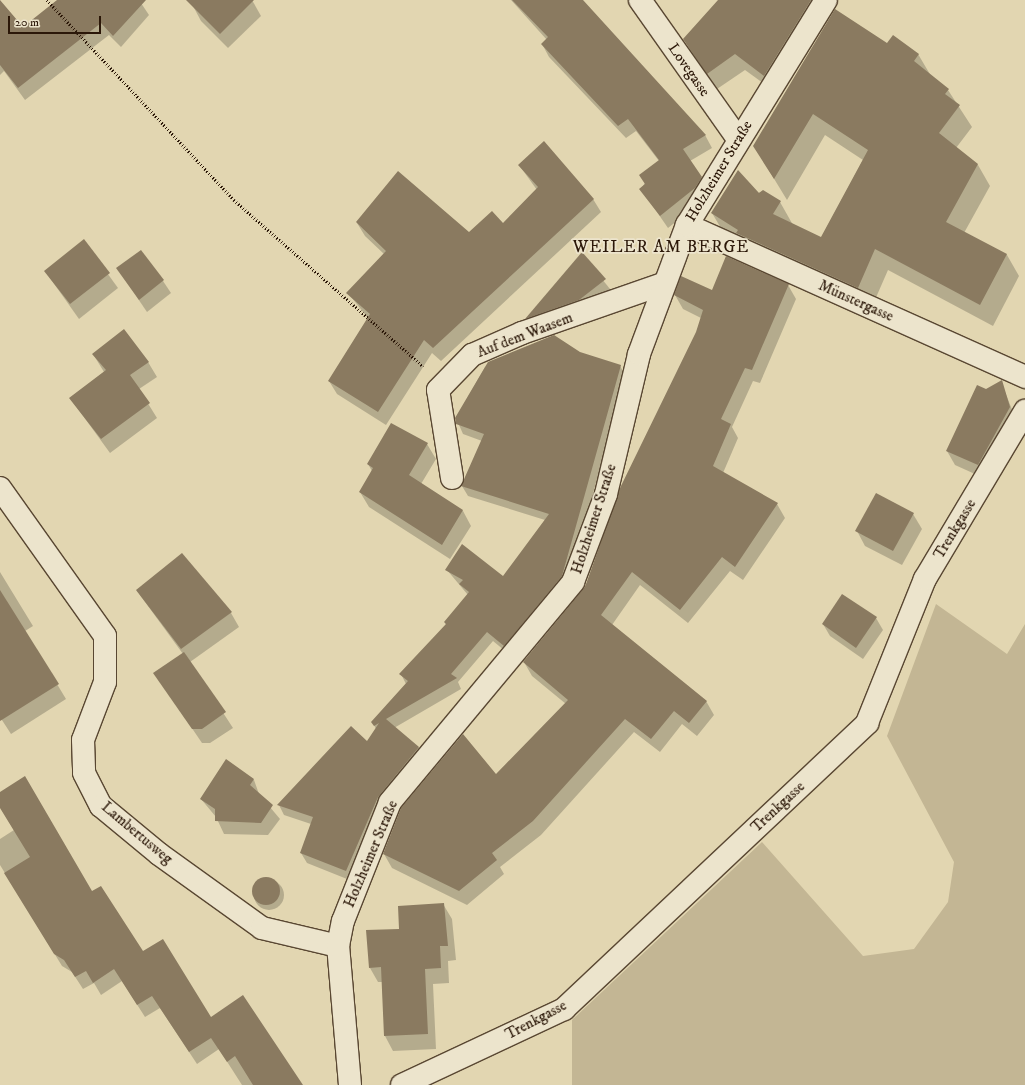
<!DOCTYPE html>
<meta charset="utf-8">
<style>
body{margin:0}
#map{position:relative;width:1025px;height:1085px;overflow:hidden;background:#e2d6b1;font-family:"IM FELL DW Pica",serif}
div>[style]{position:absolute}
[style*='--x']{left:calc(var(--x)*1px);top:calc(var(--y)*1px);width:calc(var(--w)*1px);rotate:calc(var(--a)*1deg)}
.green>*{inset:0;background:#c3b694}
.shadow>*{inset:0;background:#0003}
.round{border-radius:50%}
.building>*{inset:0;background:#8a7a60}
.path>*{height:2.5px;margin-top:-1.25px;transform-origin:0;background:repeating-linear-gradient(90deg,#2b1708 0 1px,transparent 0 3px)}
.roads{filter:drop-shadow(1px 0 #594732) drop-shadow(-1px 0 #594732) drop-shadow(0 1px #594732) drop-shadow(0 -1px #594732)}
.street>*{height:22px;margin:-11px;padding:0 11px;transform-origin:11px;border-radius:11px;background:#ece4cc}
.secondary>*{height:22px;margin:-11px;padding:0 11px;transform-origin:11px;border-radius:11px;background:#ece4cc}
span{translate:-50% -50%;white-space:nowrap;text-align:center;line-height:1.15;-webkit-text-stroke:3.5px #ece4cc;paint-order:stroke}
.street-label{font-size:15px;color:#2b1708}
.quarter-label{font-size:17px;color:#2b1708;letter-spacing:1px}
.scale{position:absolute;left:8px;top:16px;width:93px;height:18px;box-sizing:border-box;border:2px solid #2b1708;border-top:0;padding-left:5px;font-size:12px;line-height:14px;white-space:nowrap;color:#2b1708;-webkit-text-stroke:3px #ece4cc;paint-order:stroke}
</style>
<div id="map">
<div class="green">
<i style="clip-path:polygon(936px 604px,1007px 654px,1025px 624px,1025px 1085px,572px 1085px,572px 1020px,762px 842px,863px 956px,914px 949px,948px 902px,954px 862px,887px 736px)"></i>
</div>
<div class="shadow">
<i style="clip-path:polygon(59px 0,139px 0,149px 15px,121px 47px,109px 35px,25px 100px,4px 71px,0 75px,0 25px,23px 29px)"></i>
<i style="clip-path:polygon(199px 0,252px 0,261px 16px,228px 48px,201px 21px,193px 6px)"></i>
<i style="clip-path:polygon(511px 0,582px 0,705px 135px,712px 148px,690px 161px,708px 190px,702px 201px,668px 228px,641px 189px,659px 161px,636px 131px,626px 138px,549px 57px,542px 44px,547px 40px)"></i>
<i style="clip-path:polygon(719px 0,820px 0,774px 91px,745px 70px,717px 89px,693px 55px,684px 39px)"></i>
<i style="clip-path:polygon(887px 44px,918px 54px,931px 76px,948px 90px,972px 127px,956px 148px,978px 165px,990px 186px,964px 233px,1007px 255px,1019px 276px,993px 326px,888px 270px,871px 309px,725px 235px,712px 213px,763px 191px,780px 202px,793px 225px,821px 238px,863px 160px,825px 135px,787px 200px,754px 146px)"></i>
<i style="clip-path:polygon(519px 165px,593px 199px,601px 212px,441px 361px,432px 353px,386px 425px,337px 394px,329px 381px,368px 318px,348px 293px,384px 254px,365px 236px,357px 223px,469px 233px,503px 224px,537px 190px)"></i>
<i style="clip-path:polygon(84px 241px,118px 288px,79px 319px,45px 271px)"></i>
<i style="clip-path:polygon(582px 254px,614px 294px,534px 333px,526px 319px)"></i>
<i style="clip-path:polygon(117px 268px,163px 281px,171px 293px,147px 312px)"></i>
<i style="clip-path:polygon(788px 285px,796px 299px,760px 383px,753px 381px,732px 427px,738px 438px,723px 473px,777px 504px,785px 518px,743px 580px,730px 571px,688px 623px,640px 585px,612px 625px,706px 701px,714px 715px,697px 736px,682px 724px,660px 752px,634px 732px,541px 835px,500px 867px,504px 874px,467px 905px,392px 868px,384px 854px,496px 776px,566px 704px,532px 676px,524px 662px,585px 587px,697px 332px,701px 318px,683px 309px,675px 295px)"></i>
<i style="clip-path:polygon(554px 336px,580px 353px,620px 366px,626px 376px,567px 586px,510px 655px,493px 641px,458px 682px,461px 689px,394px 728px,419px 748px,424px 758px,352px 881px,307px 863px,301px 853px,311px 824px,284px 815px,279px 805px,367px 742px,376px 729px,373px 723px,406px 684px,401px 674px,446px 625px,445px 622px,468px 595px,447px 570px,503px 578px,545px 520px,468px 496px,462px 486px,482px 441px,463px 434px,456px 418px,485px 367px)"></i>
<i style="clip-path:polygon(93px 354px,148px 362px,157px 377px,139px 389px,157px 418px,110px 453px,70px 398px,104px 372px)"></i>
<i style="clip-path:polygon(1001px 382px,1017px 422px,986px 479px,955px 465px,947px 451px,986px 390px)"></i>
<i style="clip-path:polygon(427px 444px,436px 459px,421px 484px,463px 511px,471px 526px,450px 559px,369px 507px,360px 492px,372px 471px,368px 464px)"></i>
<i style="clip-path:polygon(913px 514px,922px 529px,902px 565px,865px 546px,857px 531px)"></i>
<i style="clip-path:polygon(0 572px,33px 626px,25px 631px,66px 699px,11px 734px,0 717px)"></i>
<i style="clip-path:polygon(137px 591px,231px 613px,239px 627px,190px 662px,233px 728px,210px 743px,202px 743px,155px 674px,183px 654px)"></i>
<i style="clip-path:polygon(843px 595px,876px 618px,883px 630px,863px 659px,830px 636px,823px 624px)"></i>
<i style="clip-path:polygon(227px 761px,254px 780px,259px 794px,280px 819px,268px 835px,224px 834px,216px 817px,201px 799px)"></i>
<i style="clip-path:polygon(0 793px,92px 892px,142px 953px,211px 1018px,302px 1085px,242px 1085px,219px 1049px,197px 1064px,160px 1008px,145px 1017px,122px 981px,101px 995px,94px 983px,83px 989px,72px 972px,62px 966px,0 865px,0 839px,14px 830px,0 807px)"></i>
<i class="round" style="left:254px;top:880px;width:30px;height:30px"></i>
<i style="clip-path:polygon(443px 904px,452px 919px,456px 960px,448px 961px,449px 983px,433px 984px,436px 1049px,393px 1051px,385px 1036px,382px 982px,378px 982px,370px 968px,400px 930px)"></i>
</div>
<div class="building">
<i style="clip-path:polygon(0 0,23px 27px,57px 0,146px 0,113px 36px,101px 23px,18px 88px,0 65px)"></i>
<i style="clip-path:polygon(186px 0,254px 0,220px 34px)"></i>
<i style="clip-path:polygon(512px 0,583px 0,706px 135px,683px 149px,702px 177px,695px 188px,660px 216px,639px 189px,645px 184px,639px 175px,659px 160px,628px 119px,618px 126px,541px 44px,548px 37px)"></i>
<i style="clip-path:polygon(718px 0,811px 0,764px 76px,735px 54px,707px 74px,683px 39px)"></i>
<i style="clip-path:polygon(835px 9px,887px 43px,893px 35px,919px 54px,914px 61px,949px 89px,945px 94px,960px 105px,939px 133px,978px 164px,946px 222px,1007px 254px,980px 305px,875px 249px,858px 288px,736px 233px,738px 230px,711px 213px,738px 170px,759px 193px,763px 190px,781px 201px,773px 214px,821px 237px,868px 150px,813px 114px,774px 179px,753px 146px)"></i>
<i style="clip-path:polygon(544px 141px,594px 199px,433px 348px,424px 340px,378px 412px,328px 381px,370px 314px,346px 293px,386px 251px,356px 222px,398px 171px,469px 232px,492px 211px,503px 223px,538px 187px,518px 165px)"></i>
<i style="clip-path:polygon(84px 239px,110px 273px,70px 304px,44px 271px)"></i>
<i style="clip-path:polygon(141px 250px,164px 280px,139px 300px,116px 268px)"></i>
<i style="clip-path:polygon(582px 252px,606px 279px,579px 300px,525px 319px)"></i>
<i style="clip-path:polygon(726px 256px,789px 284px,752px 370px,745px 368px,721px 419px,731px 424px,713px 466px,778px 503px,735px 567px,722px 557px,680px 610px,632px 572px,601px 615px,707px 701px,689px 723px,674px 711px,651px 739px,625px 719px,533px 821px,492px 853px,497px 860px,459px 891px,383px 854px,401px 808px,463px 734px,496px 774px,568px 700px,523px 662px,585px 587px,620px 488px,696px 332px,703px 310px,674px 295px,681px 276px,712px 290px)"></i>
<i style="clip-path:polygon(124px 329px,149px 362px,130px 375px,150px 403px,101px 439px,69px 398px,106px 370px,92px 354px)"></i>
<i style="clip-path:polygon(554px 335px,580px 352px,621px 365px,562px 576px,504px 646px,487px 632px,451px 674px,457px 678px,386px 719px,419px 747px,378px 797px,346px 871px,300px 853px,313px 817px,277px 805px,351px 726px,367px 741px,379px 723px,374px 726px,371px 722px,408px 681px,399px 674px,446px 624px,444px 622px,469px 592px,459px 584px,463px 580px,445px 570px,462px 544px,503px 576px,549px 514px,461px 486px,484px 434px,456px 424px,455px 418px,488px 362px)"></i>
<i style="clip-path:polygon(1002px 380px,1010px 407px,978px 465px,946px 451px,977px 385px,986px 389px)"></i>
<i style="clip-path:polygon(391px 423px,428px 443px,409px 475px,463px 510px,442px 545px,359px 492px,373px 468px,367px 464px)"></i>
<i style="clip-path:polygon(876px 493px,914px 513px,893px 551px,855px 531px)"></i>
<i style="clip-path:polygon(182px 553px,232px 612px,181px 649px,136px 590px)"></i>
<i style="clip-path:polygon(0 590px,59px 684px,0 721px)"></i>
<i style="clip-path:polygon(842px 594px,877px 617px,856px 648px,822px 624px)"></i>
<i style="clip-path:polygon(184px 652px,226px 712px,202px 729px,192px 729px,153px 673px)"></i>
<i style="clip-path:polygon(226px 759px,254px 779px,250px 785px,273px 805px,261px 823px,215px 821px,215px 809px,200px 799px)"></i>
<i style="clip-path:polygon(25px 776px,92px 891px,101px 886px,143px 951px,163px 939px,211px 1017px,243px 995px,303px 1085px,253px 1085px,235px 1056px,227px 1062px,211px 1038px,189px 1052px,152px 996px,137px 1005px,114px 969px,93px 983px,86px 971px,75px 977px,64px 960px,54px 954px,4px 873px,30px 857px,0 808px,0 792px)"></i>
<i class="round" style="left:252px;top:877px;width:28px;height:28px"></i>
<i style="clip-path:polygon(444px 903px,448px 946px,440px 946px,441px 968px,425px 969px,428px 1034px,384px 1036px,381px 967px,369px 968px,366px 930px,399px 929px,398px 906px)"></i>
</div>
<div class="path">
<i style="--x:47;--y:0;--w:274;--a:46.9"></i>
<i style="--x:234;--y:200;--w:252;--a:41.3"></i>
</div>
<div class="roads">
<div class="street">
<i style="--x:640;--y:0;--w:170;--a:54.8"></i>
<i style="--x:452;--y:478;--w:89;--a:-99"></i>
<i style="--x:438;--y:390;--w:49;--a:-45.8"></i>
<i style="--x:472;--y:355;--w:55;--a:-23.7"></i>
<i style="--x:522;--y:333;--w:149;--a:-19.2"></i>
<i style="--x:0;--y:488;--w:181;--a:54.6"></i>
<i style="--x:105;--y:636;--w:46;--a:90"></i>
<i style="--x:105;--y:682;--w:62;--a:110.8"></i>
<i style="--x:83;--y:740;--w:33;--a:88"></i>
<i style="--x:84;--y:773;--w:37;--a:63"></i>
<i style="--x:101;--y:806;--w:75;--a:39.6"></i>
<i style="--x:159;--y:854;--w:127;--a:35.7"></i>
<i style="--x:262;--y:928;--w:78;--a:13.3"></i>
<i style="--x:402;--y:1085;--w:179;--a:-25.1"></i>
<i style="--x:564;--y:1009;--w:417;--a:-43.3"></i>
<i style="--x:867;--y:723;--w:155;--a:-68.1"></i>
<i style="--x:925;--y:579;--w:196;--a:-59.2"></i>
</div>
<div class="secondary">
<i style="--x:687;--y:225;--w:371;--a:24.2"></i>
<i style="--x:350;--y:1085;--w:140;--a:-94.9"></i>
<i style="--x:338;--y:946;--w:25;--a:-79"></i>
<i style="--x:343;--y:921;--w:128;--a:-68.4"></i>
<i style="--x:390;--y:802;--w:286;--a:-50.2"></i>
<i style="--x:573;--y:582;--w:94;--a:-69.4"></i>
<i style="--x:606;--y:494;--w:144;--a:-76.7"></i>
<i style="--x:639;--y:354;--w:138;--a:-69.6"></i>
<i style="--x:687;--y:225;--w:264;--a:-58.3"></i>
</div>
</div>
<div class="street-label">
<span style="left:689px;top:70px;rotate:55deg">Lovegasse</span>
<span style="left:719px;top:171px;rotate:-59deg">Holzheimer Straße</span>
<span style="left:856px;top:301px;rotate:24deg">Münstergasse</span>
<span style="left:525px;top:335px;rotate:-21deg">Auf dem Waasem</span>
<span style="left:594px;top:519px;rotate:-72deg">Holzheimer Straße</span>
<span style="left:955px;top:529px;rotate:-59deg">Trenkgasse</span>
<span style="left:778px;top:807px;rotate:-43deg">Trenkgasse</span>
<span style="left:137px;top:833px;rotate:40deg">Lambertusweg</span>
<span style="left:371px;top:854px;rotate:-67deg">Holzheimer Straße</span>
<span style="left:536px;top:1020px;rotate:-28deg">Trenkgasse</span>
</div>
<div class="quarter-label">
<span style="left:661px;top:248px">WEILER AM BERGE</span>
</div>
<div class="scale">20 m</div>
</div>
